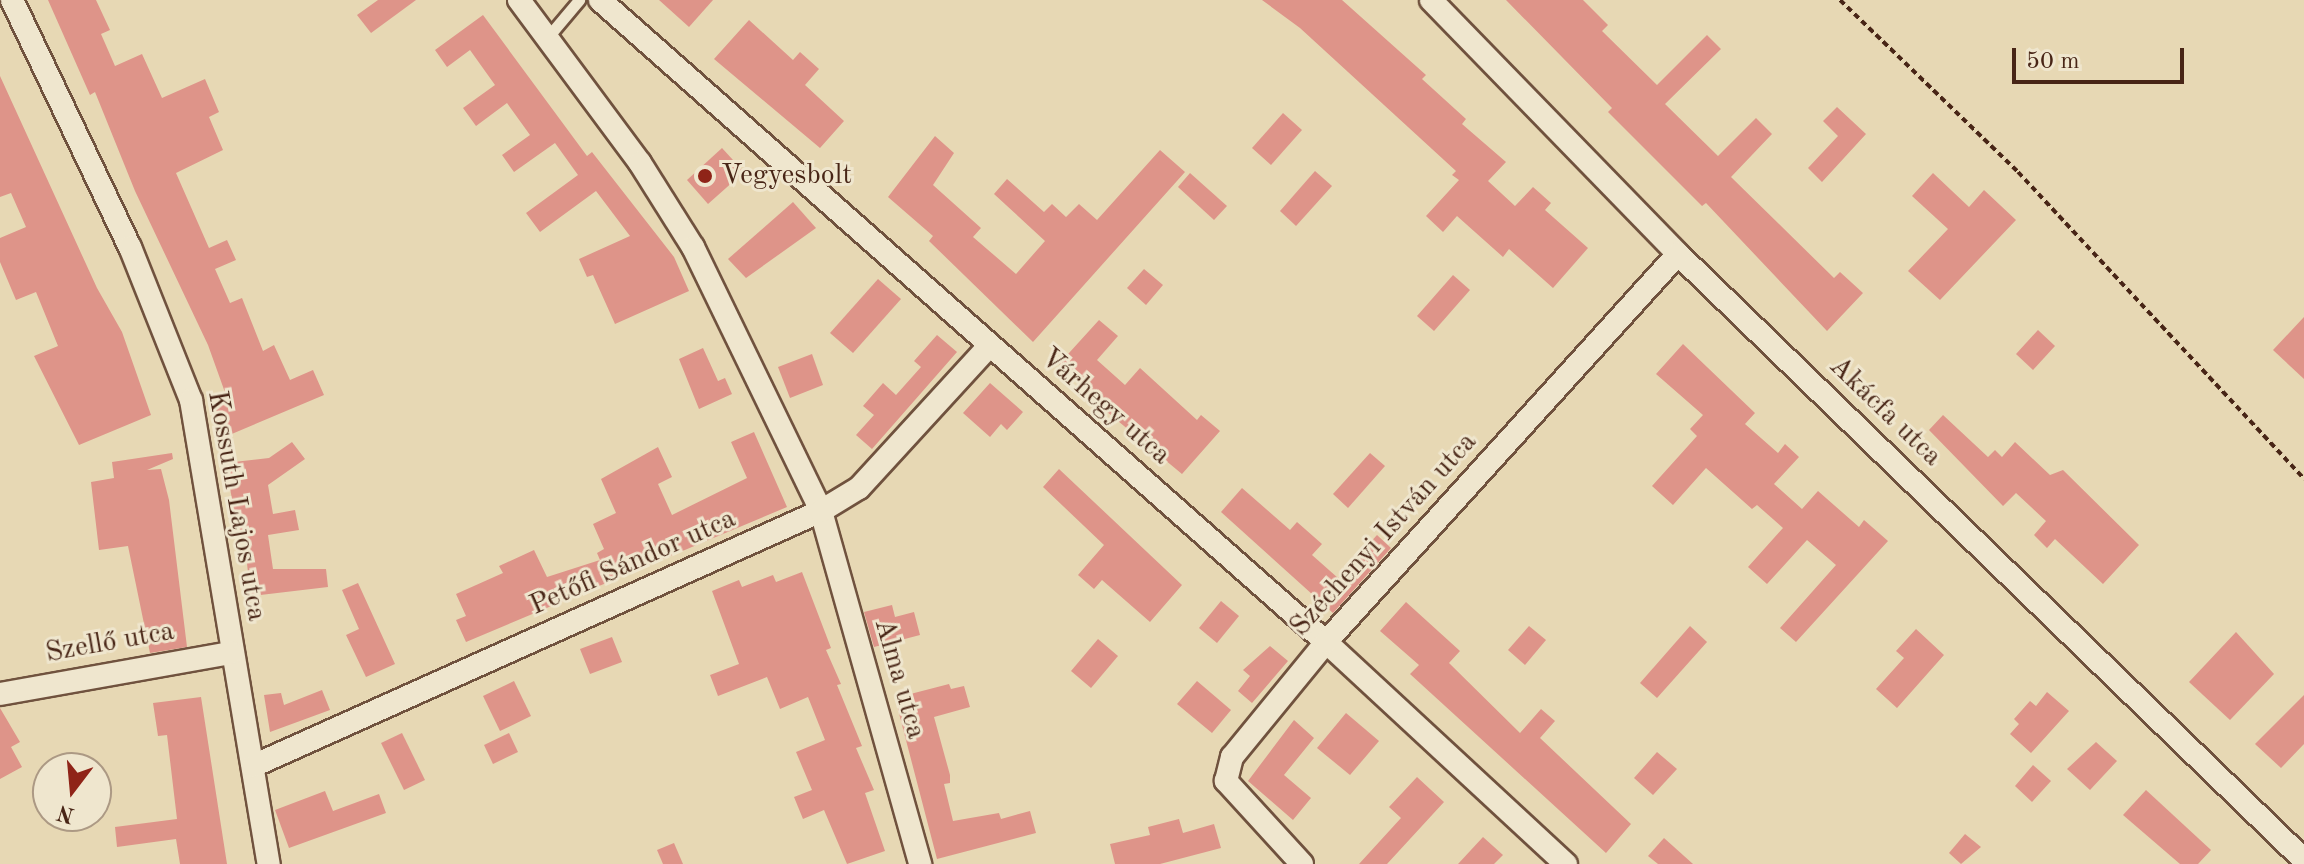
<!DOCTYPE html>
<meta charset="utf-8">
<style>
body{margin:0}
#map{position:relative;width:2304px;height:864px;overflow:hidden;background:#e7d8b4;font-family:"Old Standard TT",serif}
div>[style]{position:absolute}
[style*='--x']{left:calc(var(--x)*1px);top:calc(var(--y)*1px);width:calc(var(--w)*1px);rotate:calc(var(--a)*1deg)}
.building>*{inset:0;background:#de9489}
.path>*{height:4px;margin-top:-2px;transform-origin:0;background:repeating-linear-gradient(90deg,#482516 0 6px,transparent 0 10px)}
.roads{filter:drop-shadow(2px 0 #70523e) drop-shadow(-2px 0 #70523e) drop-shadow(0 2px #70523e) drop-shadow(0 -2px #70523e)}
.service>*{height:11px;margin:-5.5px;padding:0 5.5px;transform-origin:5.5px;border-radius:5.5px;background:#efe6ce}
.minor>*{height:22px;margin:-11px;padding:0 11px;transform-origin:11px;border-radius:11px;background:#efe6ce}
.dots>*{width:22px;height:22px;translate:-50% -50%;box-sizing:border-box;border:4px solid #efe6ce;border-radius:50%}
span{translate:-50% -50%;white-space:nowrap;text-align:center;line-height:1.15;-webkit-text-stroke:6px #efe6ce;paint-order:stroke}
.poi-label{font-size:28px;color:#482516}
.left{translate:0 -50%;text-align:left}
.street-label{font-size:28px;color:#482516}
.north{position:absolute;left:32px;top:752px;width:80px;height:80px;box-sizing:border-box;background:#efe6ce;border:2px solid #ac9984;border-radius:50%;rotate:196deg;font-size:22px;font-weight:700;line-height:32px;text-align:center;color:#482516}
.north::after{content:'';display:block;margin:auto;width:28px;height:36px;background:#8f2418;clip-path:polygon(50% 0,100% 100%,50% 72%,0 100%)}
.scale{position:absolute;left:2012px;top:48px;width:172px;height:36px;box-sizing:border-box;border:4px solid #482516;border-top:0;padding-left:10px;font-size:24px;line-height:28px;white-space:nowrap;color:#482516;-webkit-text-stroke:6px #efe6ce;paint-order:stroke}
</style>
<div id="map">
<div class="building">
<i style="clip-path:polygon(48px 0,96px 0,110px 30px,101px 34px,115px 66px,142px 54px,162px 98px,205px 79px,219px 112px,209px 117px,223px 150px,176px 173px,209px 248px,227px 240px,236px 260px,215px 269px,230px 303px,242px 298px,263px 351px,274px 345px,290px 380px,313px 370px,324px 395px,227px 436px,213px 403px,227px 398px,208px 345px,135px 191px,95px 92px,90px 95px)"></i>
<i style="clip-path:polygon(378px 0,416px 0,371px 33px,357px 15px)"></i>
<i style="clip-path:polygon(659px 0,713px 0,689px 27px)"></i>
<i style="clip-path:polygon(1262px 0,1342px 0,1426px 75px,1422px 79px,1466px 119px,1462px 124px,1506px 162px,1488px 181px,1515px 206px,1533px 187px,1551px 203px,1545px 210px,1588px 248px,1553px 288px,1509px 249px,1503px 257px,1457px 216px,1443px 232px,1426px 216px,1459px 180px,1452px 175px,1456px 171px,1300px 28px)"></i>
<i style="clip-path:polygon(1506px 0,1583px 0,1608px 25px,1602px 31px,1657px 85px,1707px 35px,1721px 49px,1665px 104px,1718px 156px,1756px 118px,1772px 134px,1731px 177px,1834px 278px,1840px 272px,1863px 293px,1827px 331px,1706px 203px,1702px 206px,1608px 112px,1612px 108px)"></i>
<i style="clip-path:polygon(483px 15px,587px 156px,592px 152px,674px 257px,689px 291px,615px 324px,593px 275px,587px 277px,579px 259px,630px 236px,596px 191px,540px 232px,526px 213px,578px 175px,555px 143px,514px 172px,502px 155px,530px 135px,507px 103px,476px 126px,463px 108px,495px 85px,470px 50px,447px 67px,435px 50px)"></i>
<i style="clip-path:polygon(749px 20px,793px 60px,800px 52px,819px 69px,805px 85px,844px 121px,820px 148px,714px 59px)"></i>
<i style="clip-path:polygon(0 76px,97px 288px,122px 332px,151px 415px,79px 445px,34px 356px,58px 346px,36px 292px,16px 300px,0 262px,0 238px,26px 227px,11px 193px,0 197px)"></i>
<i style="clip-path:polygon(1837px 107px,1866px 134px,1822px 182px,1808px 168px,1838px 136px,1823px 121px)"></i>
<i style="clip-path:polygon(1283px 113px,1302px 130px,1271px 165px,1252px 148px)"></i>
<i style="clip-path:polygon(935px 136px,954px 153px,933px 185px,981px 228px,973px 237px,1016px 274px,1045px 241px,994px 194px,1007px 179px,1044px 212px,1052px 204px,1066px 217px,1079px 204px,1097px 220px,1160px 150px,1185px 172px,1033px 342px,929px 241px,933px 236px,888px 197px)"></i>
<i style="clip-path:polygon(722px 148px,744px 172px,708px 204px,687px 180px)"></i>
<i style="clip-path:polygon(1315px 171px,1332px 186px,1296px 226px,1280px 211px)"></i>
<i style="clip-path:polygon(1190px 173px,1227px 206px,1214px 220px,1178px 187px)"></i>
<i style="clip-path:polygon(1933px 173px,1969px 207px,1984px 190px,2016px 220px,1940px 300px,1908px 271px,1948px 229px,1912px 196px)"></i>
<i style="clip-path:polygon(793px 202px,816px 228px,746px 278px,728px 259px)"></i>
<i style="clip-path:polygon(1144px 269px,1163px 285px,1146px 305px,1127px 288px)"></i>
<i style="clip-path:polygon(1453px 275px,1470px 290px,1434px 331px,1417px 316px)"></i>
<i style="clip-path:polygon(878px 279px,901px 299px,853px 353px,830px 333px)"></i>
<i style="clip-path:polygon(2304px 317px,2304px 379px,2273px 350px)"></i>
<i style="clip-path:polygon(1099px 320px,1118px 336px,1097px 360px,1125px 385px,1140px 368px,1197px 420px,1201px 415px,1220px 431px,1182px 474px,1089px 397px,1092px 393px,1059px 364px)"></i>
<i style="clip-path:polygon(2038px 330px,2055px 346px,2033px 370px,2016px 354px)"></i>
<i style="clip-path:polygon(937px 335px,957px 352px,872px 449px,856px 435px,874px 415px,863px 406px,883px 383px,896px 395px,921px 367px,914px 361px)"></i>
<i style="clip-path:polygon(1683px 344px,1755px 413px,1745px 424px,1778px 453px,1785px 444px,1799px 457px,1774px 484px,1802px 509px,1818px 491px,1859px 527px,1864px 520px,1888px 541px,1796px 642px,1780px 628px,1836px 565px,1807px 540px,1767px 584px,1748px 567px,1783px 528px,1757px 505px,1752px 509px,1706px 468px,1673px 505px,1652px 486px,1697px 436px,1690px 429px,1703px 415px,1656px 374px)"></i>
<i style="clip-path:polygon(703px 348px,718px 381px,725px 378px,732px 394px,699px 409px,679px 359px)"></i>
<i style="clip-path:polygon(812px 354px,823px 385px,790px 398px,778px 367px)"></i>
<i style="clip-path:polygon(990px 383px,1023px 412px,1007px 430px,1001px 424px,990px 437px,963px 413px)"></i>
<i style="clip-path:polygon(1943px 415px,1988px 457px,1995px 450px,2002px 457px,2015px 442px,2050px 475px,2063px 470px,2139px 545px,2103px 584px,2055px 539px,2047px 548px,2034px 535px,2046px 521px,2016px 493px,2003px 506px,1929px 430px)"></i>
<i style="clip-path:polygon(754px 432px,787px 507px,466px 642px,456px 620px,466px 616px,456px 594px,503px 573px,499px 566px,534px 550px,547px 577px,600px 560px,597px 553px,604px 549px,593px 524px,616px 513px,601px 479px,658px 447px,672px 477px,658px 484px,672px 515px,747px 478px,731px 442px)"></i>
<i style="clip-path:polygon(292px 442px,305px 459px,268px 485px,273px 514px,295px 510px,299px 530px,268px 535px,273px 569px,326px 569px,328px 587px,251px 596px,244px 540px,240px 540px,225px 463px,269px 458px)"></i>
<i style="clip-path:polygon(172px 453px,173px 459px,147px 470px,161px 469px,169px 500px,187px 647px,150px 653px,128px 546px,99px 550px,91px 482px,114px 478px,112px 462px)"></i>
<i style="clip-path:polygon(1370px 453px,1385px 466px,1348px 508px,1333px 494px)"></i>
<i style="clip-path:polygon(1059px 469px,1182px 585px,1150px 622px,1102px 580px,1094px 589px,1078px 575px,1104px 545px,1043px 487px)"></i>
<i style="clip-path:polygon(1242px 488px,1290px 530px,1297px 522px,1322px 544px,1312px 555px,1338px 578px,1377px 535px,1391px 548px,1333px 613px,1221px 512px)"></i>
<i style="clip-path:polygon(802px 572px,831px 648px,826px 650px,841px 684px,837px 685px,862px 746px,856px 748px,874px 790px,865px 793px,885px 851px,847px 864px,824px 810px,803px 819px,794px 797px,812px 790px,796px 752px,825px 740px,808px 697px,780px 709px,767px 677px,718px 696px,710px 675px,739px 664px,712px 591px,739px 580px,742px 587px,773px 575px,776px 582px)"></i>
<i style="clip-path:polygon(358px 583px,395px 664px,366px 677px,346px 635px,359px 629px,342px 590px)"></i>
<i style="clip-path:polygon(1221px 601px,1239px 616px,1217px 643px,1199px 628px)"></i>
<i style="clip-path:polygon(1406px 602px,1460px 651px,1449px 663px,1520px 733px,1541px 709px,1555px 721px,1540px 738px,1631px 824px,1606px 853px,1410px 674px,1419px 665px,1380px 631px)"></i>
<i style="clip-path:polygon(892px 605px,895px 617px,914px 612px,920px 635px,874px 647px,864px 612px)"></i>
<i style="clip-path:polygon(1529px 626px,1546px 640px,1525px 665px,1508px 650px)"></i>
<i style="clip-path:polygon(1690px 626px,1707px 642px,1657px 698px,1640px 683px)"></i>
<i style="clip-path:polygon(1916px 629px,1944px 655px,1897px 708px,1876px 689px,1904px 658px,1896px 651px)"></i>
<i style="clip-path:polygon(2236px 632px,2274px 674px,2230px 720px,2189px 682px)"></i>
<i style="clip-path:polygon(612px 637px,622px 662px,590px 674px,580px 649px)"></i>
<i style="clip-path:polygon(1098px 639px,1118px 656px,1091px 688px,1071px 671px)"></i>
<i style="clip-path:polygon(1270px 646px,1288px 661px,1252px 703px,1238px 691px,1250px 676px,1243px 670px)"></i>
<i style="clip-path:polygon(514px 681px,531px 716px,500px 731px,483px 696px)"></i>
<i style="clip-path:polygon(1197px 681px,1231px 710px,1212px 733px,1177px 704px)"></i>
<i style="clip-path:polygon(949px 684px,951px 689px,964px 686px,970px 707px,934px 717px,950px 775px,950px 783px,944px 784px,953px 821px,999px 813px,1001px 819px,1030px 811px,1036px 833px,937px 859px,895px 698px)"></i>
<i style="clip-path:polygon(322px 690px,330px 710px,270px 732px,264px 695px,281px 693px,284px 705px)"></i>
<i style="clip-path:polygon(2047px 692px,2069px 711px,2031px 753px,2010px 734px,2019px 724px,2014px 719px,2030px 701px,2036px 706px)"></i>
<i style="clip-path:polygon(2304px 695px,2304px 744px,2281px 768px,2255px 744px)"></i>
<i style="clip-path:polygon(201px 697px,227px 864px,180px 864px,176px 839px,117px 847px,115px 827px,177px 819px,167px 735px,158px 736px,153px 703px)"></i>
<i style="clip-path:polygon(0 708px,20px 742px,11px 747px,22px 767px,0 779px)"></i>
<i style="clip-path:polygon(1346px 713px,1379px 741px,1350px 775px,1317px 748px)"></i>
<i style="clip-path:polygon(1294px 720px,1314px 738px,1284px 775px,1311px 798px,1293px 820px,1248px 781px)"></i>
<i style="clip-path:polygon(402px 733px,425px 780px,404px 790px,381px 743px)"></i>
<i style="clip-path:polygon(509px 733px,518px 752px,493px 764px,484px 745px)"></i>
<i style="clip-path:polygon(2096px 742px,2117px 761px,2090px 790px,2067px 769px)"></i>
<i style="clip-path:polygon(1657px 752px,1677px 769px,1653px 795px,1634px 778px)"></i>
<i style="clip-path:polygon(2033px 765px,2051px 781px,2032px 802px,2015px 786px)"></i>
<i style="clip-path:polygon(1417px 777px,1444px 802px,1387px 864px,1359px 864px,1401px 818px,1389px 807px)"></i>
<i style="clip-path:polygon(2146px 790px,2211px 850px,2198px 864px,2180px 864px,2123px 815px)"></i>
<i style="clip-path:polygon(325px 791px,333px 811px,379px 794px,386px 813px,289px 848px,275px 810px)"></i>
<i style="clip-path:polygon(1179px 819px,1183px 833px,1214px 824px,1221px 848px,1160px 864px,1115px 864px,1110px 844px,1150px 835px,1148px 827px)"></i>
<i style="clip-path:polygon(1965px 834px,1981px 847px,1961px 864px,1949px 853px)"></i>
<i style="clip-path:polygon(1483px 837px,1503px 855px,1494px 864px,1458px 864px)"></i>
<i style="clip-path:polygon(1664px 838px,1693px 864px,1658px 864px,1648px 856px)"></i>
<i style="clip-path:polygon(674px 843px,683px 864px,663px 864px,657px 850px)"></i>
</div>
<div class="path">
<i style="--x:1840;--y:0;--w:248;--a:44"></i>
<i style="--x:2018;--y:172;--w:420;--a:47"></i>
</div>
<div class="roads">
<div class="service">
<i style="--x:547;--y:38;--w:50;--a:-49.9"></i>
</div>
<div class="minor">
<i style="--x:12;--y:0;--w:274;--a:64.5"></i>
<i style="--x:130;--y:247;--w:165;--a:68.3"></i>
<i style="--x:191;--y:400;--w:471;--a:80.5"></i>
<i style="--x:519;--y:0;--w:203;--a:53.4"></i>
<i style="--x:640;--y:163;--w:99;--a:57.8"></i>
<i style="--x:693;--y:247;--w:293;--a:64.1"></i>
<i style="--x:821;--y:511;--w:367;--a:74.3"></i>
<i style="--x:600;--y:0;--w:969;--a:41.49"></i>
<i style="--x:1326;--y:642;--w:327;--a:42.8"></i>
<i style="--x:1431;--y:0;--w:354;--a:45.8"></i>
<i style="--x:1678;--y:254;--w:871;--a:44.07"></i>
<i style="--x:0;--y:694;--w:235;--a:-10.1"></i>
<i style="--x:253;--y:766;--w:623;--a:-24.18"></i>
<i style="--x:821;--y:511;--w:44;--a:-31.2"></i>
<i style="--x:859;--y:488;--w:193;--a:-47.5"></i>
<i style="--x:1302;--y:864;--w:113;--a:-132.5"></i>
<i style="--x:1226;--y:781;--w:25;--a:-76"></i>
<i style="--x:1232;--y:757;--w:149;--a:-50.7"></i>
<i style="--x:1326;--y:642;--w:524;--a:-47.79"></i>
</div>
</div>
<div class="dots">
<i style="left:705px;top:176px;background:#8f2418"></i>
</div>
<div class="poi-label">
<span class="left" style="left:721px;top:176px">Vegyesbolt</span>
</div>
<div class="street-label">
<span style="left:1105px;top:407px;rotate:41deg">Várhegy utca</span>
<span style="left:1885px;top:412px;rotate:44deg">Akácfa utca</span>
<span style="left:236px;top:506px;rotate:80deg">Kossuth Lajos utca</span>
<span style="left:1384px;top:535px;rotate:-48deg">Széchenyi István utca</span>
<span style="left:633px;top:563px;rotate:-24deg">Petőfi Sándor utca</span>
<span style="left:110px;top:643px;rotate:-10deg">Szellő utca</span>
<span style="left:899px;top:679px;rotate:74deg">Alma utca</span>
</div>
<div class="north">N</div>
<div class="scale">50 m</div>
</div>
